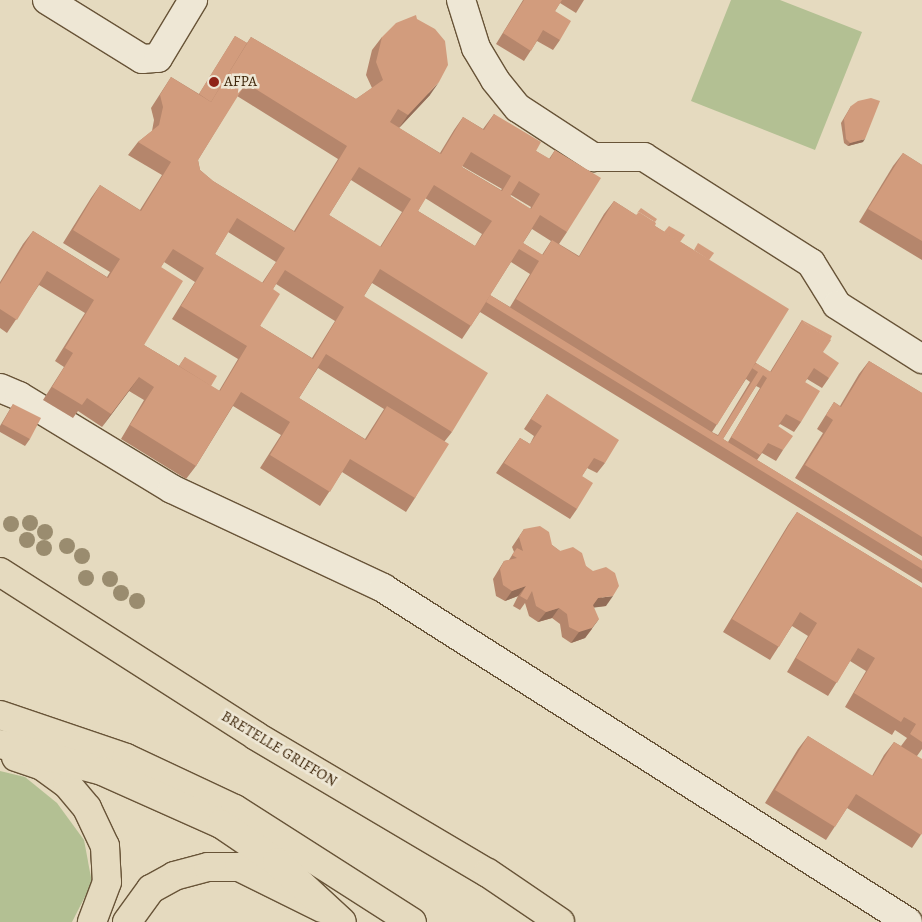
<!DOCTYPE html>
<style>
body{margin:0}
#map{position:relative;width:922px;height:922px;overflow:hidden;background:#e5dabf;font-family:Alegreya,serif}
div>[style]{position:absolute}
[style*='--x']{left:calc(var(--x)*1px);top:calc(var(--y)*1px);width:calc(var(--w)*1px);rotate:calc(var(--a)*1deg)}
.green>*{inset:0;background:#b3c093}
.roads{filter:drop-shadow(1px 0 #685438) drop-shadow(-1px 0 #685438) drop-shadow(0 1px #685438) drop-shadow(0 -1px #685438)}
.minor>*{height:28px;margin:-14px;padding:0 14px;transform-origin:14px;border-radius:14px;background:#eee7d5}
.major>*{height:28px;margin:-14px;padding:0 14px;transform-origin:14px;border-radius:14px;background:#e5dabf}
.highway>*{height:28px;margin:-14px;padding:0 14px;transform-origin:14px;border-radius:14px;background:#e5dabf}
.trees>*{width:16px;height:16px;margin:-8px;border-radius:50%;background:#9a8c6f}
.wall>*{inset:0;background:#b5866c}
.shaded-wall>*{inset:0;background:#936d58}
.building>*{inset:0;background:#d29c7d}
.dots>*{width:14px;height:14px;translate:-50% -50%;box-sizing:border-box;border:2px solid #eee7d5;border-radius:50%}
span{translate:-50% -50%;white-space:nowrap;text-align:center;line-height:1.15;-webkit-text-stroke:5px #eee7d5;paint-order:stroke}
.poi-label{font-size:15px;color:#3f270b}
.left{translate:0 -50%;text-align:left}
.street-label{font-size:15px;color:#3f270b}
</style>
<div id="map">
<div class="green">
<i style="clip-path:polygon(731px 0,780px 0,862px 32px,815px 150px,691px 101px)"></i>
<i style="clip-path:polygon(0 771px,25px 777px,57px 803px,84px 840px,92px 883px,72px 922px,0 922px)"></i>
</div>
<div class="roads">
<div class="minor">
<i style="--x:47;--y:0;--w:112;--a:31.8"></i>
<i style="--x:142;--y:59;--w:16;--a:-4"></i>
<i style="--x:158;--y:58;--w:68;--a:-58.9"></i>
<i style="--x:461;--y:0;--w:50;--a:72.6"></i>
<i style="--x:476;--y:48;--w:37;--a:59"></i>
<i style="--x:495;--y:80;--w:36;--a:51"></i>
<i style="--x:518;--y:108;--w:90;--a:33.2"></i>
<i style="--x:593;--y:157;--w:51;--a:0"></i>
<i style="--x:644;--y:157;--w:198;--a:32.4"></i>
<i style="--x:811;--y:263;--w:49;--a:58.2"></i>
<i style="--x:837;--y:305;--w:101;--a:32.4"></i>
<i style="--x:0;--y:388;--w:21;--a:23"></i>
<i style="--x:19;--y:396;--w:179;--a:31.3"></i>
<i style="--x:172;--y:489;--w:233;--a:25.1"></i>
<i style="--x:383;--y:588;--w:622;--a:32.46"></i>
</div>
<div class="major">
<i style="--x:0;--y:572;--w:304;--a:32.6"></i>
<i style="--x:256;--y:736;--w:269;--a:30.6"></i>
<i style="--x:488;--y:873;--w:87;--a:34.2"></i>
<i style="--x:16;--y:757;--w:28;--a:19"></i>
<i style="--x:42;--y:766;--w:31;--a:36"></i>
<i style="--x:67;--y:784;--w:31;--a:50"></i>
<i style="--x:87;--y:808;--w:42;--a:64.7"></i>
<i style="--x:105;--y:846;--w:36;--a:87"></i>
<i style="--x:107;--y:882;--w:43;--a:110.6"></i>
<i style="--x:127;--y:922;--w:41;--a:-54"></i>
<i style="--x:151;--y:889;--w:26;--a:-29"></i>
<i style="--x:174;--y:876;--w:35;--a:-15"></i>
<i style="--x:208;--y:867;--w:31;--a:0"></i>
<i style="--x:239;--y:867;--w:93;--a:26.3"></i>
</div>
<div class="highway">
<i style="--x:0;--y:715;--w:133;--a:18.8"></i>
<i style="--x:126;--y:758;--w:120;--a:25.1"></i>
<i style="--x:235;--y:809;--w:210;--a:32.6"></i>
<i style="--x:0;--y:744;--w:106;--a:14.8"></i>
<i style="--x:102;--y:771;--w:130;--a:24"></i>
<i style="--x:221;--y:824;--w:68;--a:34.2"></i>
<i style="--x:277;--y:862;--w:88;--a:42.7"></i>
</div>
</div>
<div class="trees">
<i style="left:30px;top:523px"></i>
<i style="left:11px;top:524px"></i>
<i style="left:45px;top:532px"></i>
<i style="left:27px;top:540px"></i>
<i style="left:67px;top:546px"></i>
<i style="left:44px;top:548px"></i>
<i style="left:82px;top:556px"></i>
<i style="left:86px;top:578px"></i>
<i style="left:110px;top:579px"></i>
<i style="left:121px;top:593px"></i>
<i style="left:137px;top:601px"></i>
</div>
<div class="wall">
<i style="clip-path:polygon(523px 0,584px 0,576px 13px,560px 3px,555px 11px,560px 40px,553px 50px,537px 41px,524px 61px,496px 44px)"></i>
<i style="clip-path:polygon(evenodd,235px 36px,247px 43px,251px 37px,356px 99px,372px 88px,366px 75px,372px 50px,382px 37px,430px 95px,399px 128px,440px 153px,454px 130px,463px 117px,483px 129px,494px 114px,536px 151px,549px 159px,555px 150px,567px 232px,559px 244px,579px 256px,604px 214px,614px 201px,636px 215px,655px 222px,655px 226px,709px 260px,756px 363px,770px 372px,802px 320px,823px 352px,829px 378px,822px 388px,807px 379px,805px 382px,801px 422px,794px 432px,780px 424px,778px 426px,783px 450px,776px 461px,762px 453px,757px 460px,922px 561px,922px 583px,480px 312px,462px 339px,372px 283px,364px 296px,452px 432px,444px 442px,415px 498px,406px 512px,342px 472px,320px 506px,260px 468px,281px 435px,233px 406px,196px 466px,186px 479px,121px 439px,144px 400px,129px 391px,102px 427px,78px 411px,73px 418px,43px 400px,64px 367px,55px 361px,85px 313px,39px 285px,7px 333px,0 328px,0 282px,23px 244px,33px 231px,107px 277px,110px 272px,63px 243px,91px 198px,100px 185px,140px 210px,162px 175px,128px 155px,138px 142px,152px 131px,154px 120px,151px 108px,171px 77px,199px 94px,235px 36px,237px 96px,338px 159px,294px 231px,213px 181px,200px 170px,198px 160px,237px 96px,235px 36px,462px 166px,502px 189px,501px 190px,462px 167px,462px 166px,235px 36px,351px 180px,402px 212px,380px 247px,329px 215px,351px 180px,235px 36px,511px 195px,531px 207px,530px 209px,510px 196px,511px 195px,235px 36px,425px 198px,482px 234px,475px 246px,418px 211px,425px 198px,235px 36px,532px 229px,551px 241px,542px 255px,523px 243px,532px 229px,235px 36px,228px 232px,276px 262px,262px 283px,215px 254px,228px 232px,235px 36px,164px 262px,195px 282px,172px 319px,238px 359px,219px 391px,211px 386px,185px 357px,179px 366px,144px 345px,161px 267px,164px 262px,235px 36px,511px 262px,530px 274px,510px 307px,490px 295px,511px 262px,235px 36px,276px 284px,335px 321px,312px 358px,260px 326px,273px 289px,276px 284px,235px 36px,318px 368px,384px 409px,365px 439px,299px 398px,318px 368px,235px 36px,746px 379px,750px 382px,718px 435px,712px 432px,746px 379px,235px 36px,756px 386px,760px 388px,728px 442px,723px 439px,756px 386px)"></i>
<i style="clip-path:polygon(851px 106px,863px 142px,848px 146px,844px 143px,841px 123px)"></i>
<i style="clip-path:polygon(903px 153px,922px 165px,922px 260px,859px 222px,893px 166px)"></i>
<i style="clip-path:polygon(869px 361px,922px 393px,922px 556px,795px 478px,823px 433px,817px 429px,834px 402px,840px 406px,859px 374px)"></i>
<i style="clip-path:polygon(547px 394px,605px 463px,597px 473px,587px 468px,582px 476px,577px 509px,570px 519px,496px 473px,520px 438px,530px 444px,534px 436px,524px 429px)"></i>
<i style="clip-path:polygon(13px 404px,30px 439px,25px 446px,0 432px,0 426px)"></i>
<i style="clip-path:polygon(797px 512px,922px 588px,922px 749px,917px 756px,922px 833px,912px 848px,847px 808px,826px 840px,765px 803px,798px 749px,808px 736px,872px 776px,884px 755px,894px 742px,901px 746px,907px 738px,895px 730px,892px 735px,845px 707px,866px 671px,850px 661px,828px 696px,787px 672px,808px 636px,792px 626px,770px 660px,723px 632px,788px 525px)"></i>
<i style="clip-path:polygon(524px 529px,552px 545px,560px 551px,586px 566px,606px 606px,594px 607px,592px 629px,585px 638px,571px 643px,562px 637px,560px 624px,552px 618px,538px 622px,529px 616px,525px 603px,520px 610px,513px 606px,518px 596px,505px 601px,496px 596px,493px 579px,504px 561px,509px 560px,514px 552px,512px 547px)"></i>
</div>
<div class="shaded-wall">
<i style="clip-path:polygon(439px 82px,430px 95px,399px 128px,408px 115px)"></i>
<i style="clip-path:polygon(865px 139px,863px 142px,848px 146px,850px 143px)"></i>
<i style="clip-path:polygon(139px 377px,129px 391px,102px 427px,111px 414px)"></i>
<i style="clip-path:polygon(526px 586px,518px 596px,505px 601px,512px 591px)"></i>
<i style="clip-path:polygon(613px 596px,606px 606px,591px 608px,598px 598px)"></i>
<i style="clip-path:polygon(559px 608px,552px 618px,538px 622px,546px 612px)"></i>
<i style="clip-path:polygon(599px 619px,585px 638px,571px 643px,579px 632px)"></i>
</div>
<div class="building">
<i style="clip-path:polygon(524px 0,562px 0,555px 11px,571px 21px,560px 40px,543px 30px,531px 51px,503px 33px)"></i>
<i style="clip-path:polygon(evenodd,416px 15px,417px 19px,435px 29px,445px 41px,448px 65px,439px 82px,408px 115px,398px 109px,390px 122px,441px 154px,463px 117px,484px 130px,494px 114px,541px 142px,536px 151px,550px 159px,555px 150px,601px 178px,567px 232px,540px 215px,523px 243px,543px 255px,552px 240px,579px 257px,614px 201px,636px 215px,639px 212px,656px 223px,655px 226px,789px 309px,717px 425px,516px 299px,539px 261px,519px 249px,471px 326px,380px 269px,364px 296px,488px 373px,452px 432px,326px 354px,299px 398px,366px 440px,387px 406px,449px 444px,415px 498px,350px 459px,330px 492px,270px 455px,290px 422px,241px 392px,196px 466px,130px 425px,154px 387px,139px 377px,111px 414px,87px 398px,82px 405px,52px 387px,73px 353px,65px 348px,94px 300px,47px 271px,17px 320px,0 309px,0 284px,33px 231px,108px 278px,120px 259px,73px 230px,100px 185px,141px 211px,171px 162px,138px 142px,159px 125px,163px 107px,160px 95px,171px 77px,211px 102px,251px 37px,356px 99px,383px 80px,376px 62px,382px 37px,396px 23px,416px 15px,246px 83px,347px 146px,295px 232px,213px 181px,200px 170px,198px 160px,246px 83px,416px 15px,471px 152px,511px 176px,502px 191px,462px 167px,471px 152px,416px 15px,359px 167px,411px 199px,381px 247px,329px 215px,359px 167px,416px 15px,519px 181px,540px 194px,531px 209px,510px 196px,519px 181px,416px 15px,434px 185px,492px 221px,475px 246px,418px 211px,434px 185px,416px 15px,237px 218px,285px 248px,263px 283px,215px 254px,237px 218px,416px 15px,173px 249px,204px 268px,181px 306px,247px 346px,220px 391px,144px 345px,183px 281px,161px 267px,173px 249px,416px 15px,285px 270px,344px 307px,313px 359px,260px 326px,280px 294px,273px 289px,285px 270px)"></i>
<i style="clip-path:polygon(235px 36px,247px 43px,211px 102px,199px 94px)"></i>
<i style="clip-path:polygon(871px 98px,880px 101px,865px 139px,850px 143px,846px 139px,844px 119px,851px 106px,858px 101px)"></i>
<i style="clip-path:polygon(903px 153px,922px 165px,922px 241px,868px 209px)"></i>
<i style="clip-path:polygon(641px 208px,657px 219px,655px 222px,639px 212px,637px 213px)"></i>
<i style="clip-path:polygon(669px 226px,685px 235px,680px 242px,664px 232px)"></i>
<i style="clip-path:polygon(698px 243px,714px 253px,709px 260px,694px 250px)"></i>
<i style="clip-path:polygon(490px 295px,718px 436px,758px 372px,752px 368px,756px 363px,771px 372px,802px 321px,831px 340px,823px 352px,839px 363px,829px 378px,814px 368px,805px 382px,820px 391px,801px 422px,786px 414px,778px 426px,793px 436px,783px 450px,768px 443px,760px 455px,731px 437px,767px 378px,763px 375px,723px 439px,922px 561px,922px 569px,486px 302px)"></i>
<i style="clip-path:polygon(802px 320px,832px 336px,830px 340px,802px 321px,797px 328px)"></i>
<i style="clip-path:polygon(185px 357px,217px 376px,211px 386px,179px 366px)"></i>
<i style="clip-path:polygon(869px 361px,922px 393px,922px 537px,805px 465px,833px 420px,826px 415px,834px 402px,841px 407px)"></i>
<i style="clip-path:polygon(547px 394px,619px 440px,605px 463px,594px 458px,582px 476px,593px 483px,577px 509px,504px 463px,520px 438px,530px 444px,542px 426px,531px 419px)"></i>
<i style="clip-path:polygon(13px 404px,41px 418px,30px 439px,2px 424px)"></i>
<i style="clip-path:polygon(797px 512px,922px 588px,922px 742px,910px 734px,916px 724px,904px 717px,901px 722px,854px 693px,875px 658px,858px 648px,837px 683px,796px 658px,817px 623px,800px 612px,779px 647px,732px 619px)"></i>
<i style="clip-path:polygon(540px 526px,549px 532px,552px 545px,560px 551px,573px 547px,582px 553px,586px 566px,593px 571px,606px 567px,615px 573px,619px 586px,613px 596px,598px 598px,593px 605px,599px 619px,592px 628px,579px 632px,569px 627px,567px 614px,559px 608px,546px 612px,536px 606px,532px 591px,527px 600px,520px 596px,526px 586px,512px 591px,503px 585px,500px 569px,504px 561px,517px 558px,512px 555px,517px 548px,523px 551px,519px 537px,524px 529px)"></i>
<i style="clip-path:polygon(808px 736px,873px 776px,894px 742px,922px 759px,922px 833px,921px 835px,856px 794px,835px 827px,775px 790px)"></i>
</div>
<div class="dots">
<i style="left:214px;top:82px;background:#8f2418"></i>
</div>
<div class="poi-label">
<span class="left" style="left:224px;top:82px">AFPA</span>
</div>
<div class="street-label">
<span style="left:279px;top:749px;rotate:31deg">BRETELLE GRIFFON</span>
</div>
</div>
